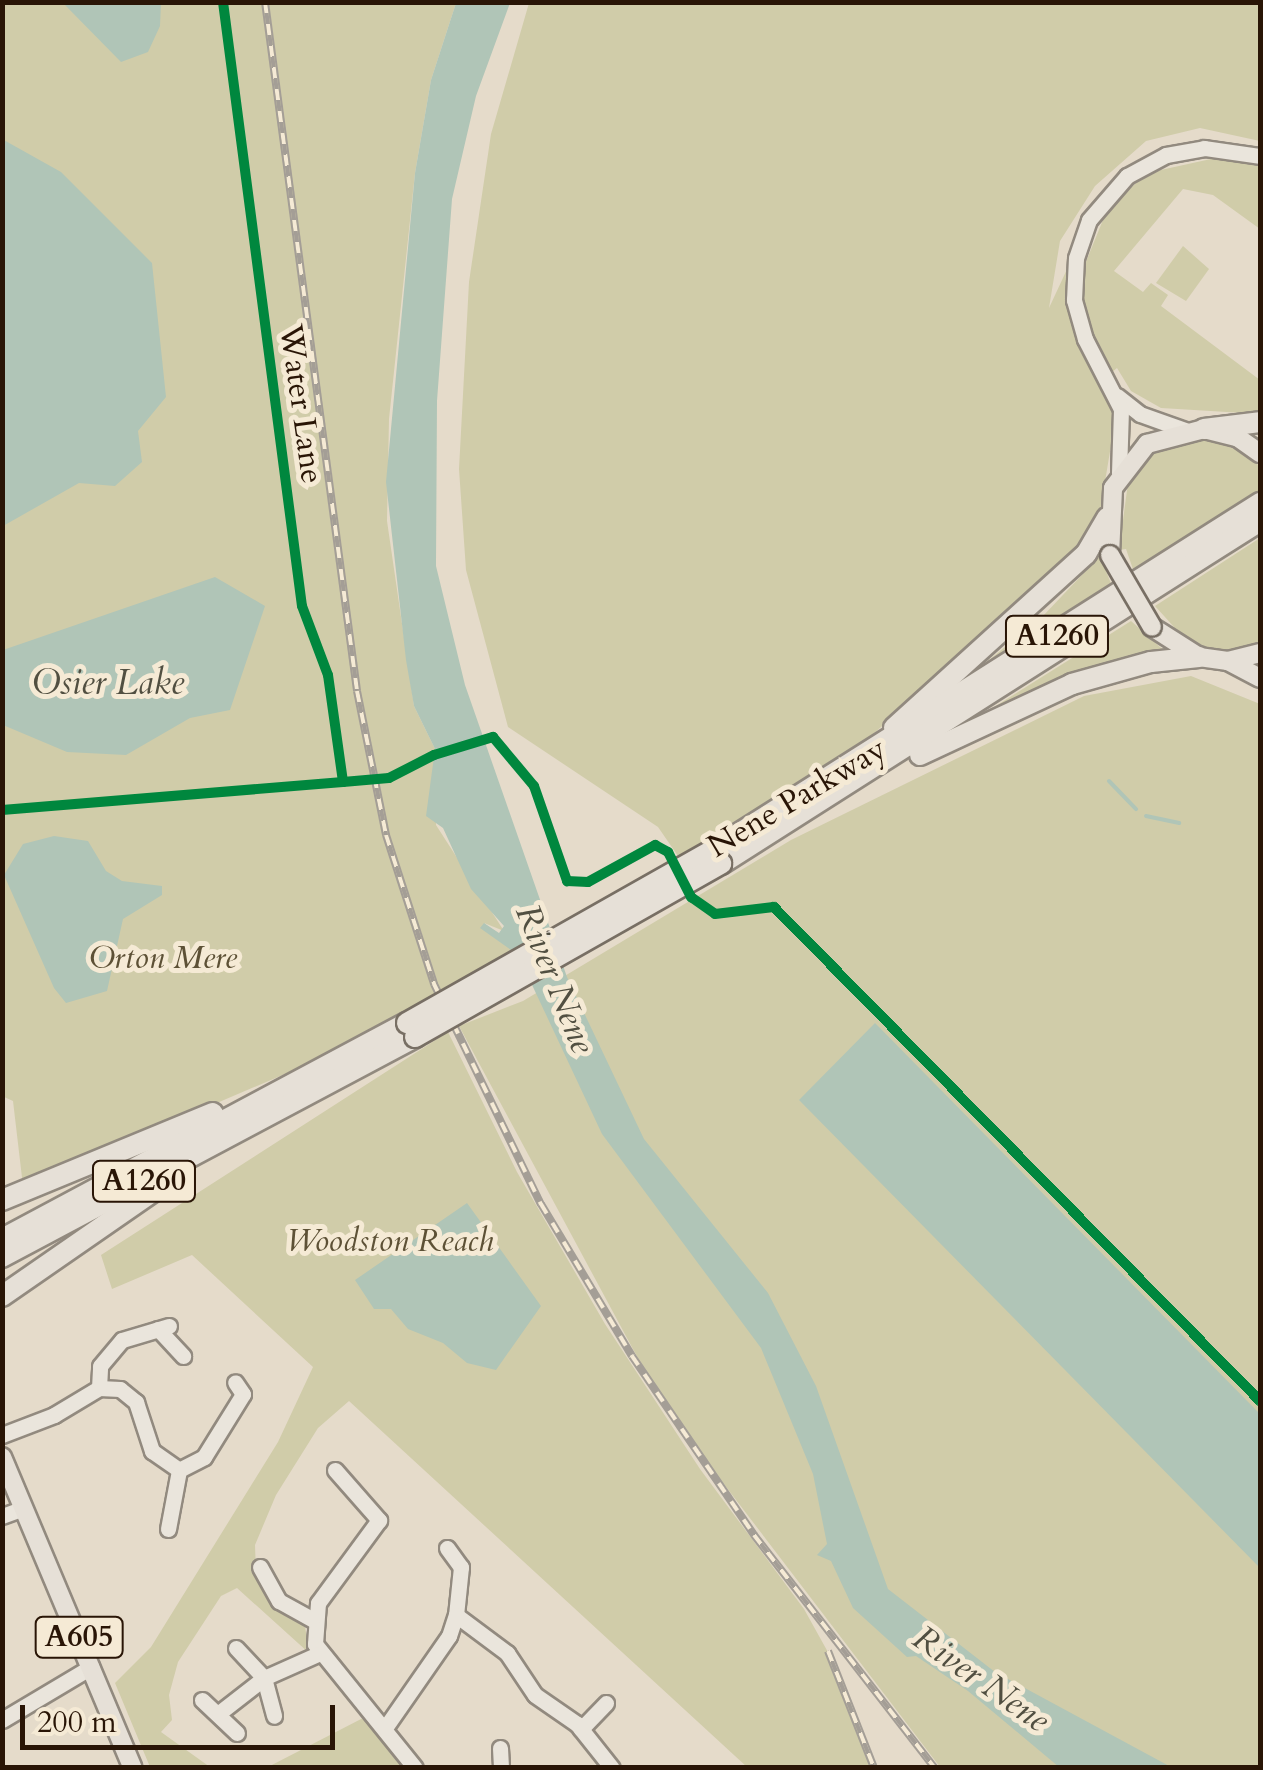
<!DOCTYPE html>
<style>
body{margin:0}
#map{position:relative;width:1263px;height:1770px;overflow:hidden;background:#e5dbca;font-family:Cardo,serif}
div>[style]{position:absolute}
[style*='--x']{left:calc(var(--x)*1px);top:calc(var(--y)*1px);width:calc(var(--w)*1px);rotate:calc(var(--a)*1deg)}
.green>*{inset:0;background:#d0cca9}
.water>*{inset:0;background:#b0c5b7}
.stream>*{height:4px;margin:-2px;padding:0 2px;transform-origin:2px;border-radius:2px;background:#b0c5b7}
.roads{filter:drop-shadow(2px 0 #928a7f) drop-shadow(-2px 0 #928a7f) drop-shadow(0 2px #928a7f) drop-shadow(0 -2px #928a7f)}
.minor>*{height:15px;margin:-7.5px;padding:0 7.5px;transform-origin:7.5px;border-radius:7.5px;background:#eae5dc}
.major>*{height:18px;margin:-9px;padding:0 9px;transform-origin:9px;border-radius:9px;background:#e6e0d7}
.highway>*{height:20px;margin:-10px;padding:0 10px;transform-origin:10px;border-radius:10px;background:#e6e0d7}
.rail>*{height:8px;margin-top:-4px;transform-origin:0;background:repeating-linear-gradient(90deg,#f5ead5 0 11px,#a49e96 0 22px);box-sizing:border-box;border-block:2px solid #a49e96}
.bridges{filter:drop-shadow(2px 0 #786f64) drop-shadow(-2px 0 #786f64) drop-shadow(0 2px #786f64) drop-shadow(0 -2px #786f64)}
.major-bridge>*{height:18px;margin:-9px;padding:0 9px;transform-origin:9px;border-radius:9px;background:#e6e0d7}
.highway-bridge>*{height:20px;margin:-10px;padding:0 10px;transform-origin:10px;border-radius:10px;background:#e6e0d7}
.cycleway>*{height:10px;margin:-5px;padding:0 5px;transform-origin:5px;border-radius:5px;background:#00873e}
span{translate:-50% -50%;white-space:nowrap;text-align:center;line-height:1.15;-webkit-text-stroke:10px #f5ead5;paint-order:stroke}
.shield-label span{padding:2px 8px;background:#f5ead5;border:2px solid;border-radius:8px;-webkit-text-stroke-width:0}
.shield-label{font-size:30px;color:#291506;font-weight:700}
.street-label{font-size:32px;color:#291506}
.park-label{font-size:32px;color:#5d5136;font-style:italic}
.water-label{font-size:35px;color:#514f41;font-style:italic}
.frame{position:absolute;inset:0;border:5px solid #291506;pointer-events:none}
.scale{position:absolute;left:20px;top:1705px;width:315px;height:45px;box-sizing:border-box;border:5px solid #291506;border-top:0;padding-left:12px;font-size:30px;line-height:35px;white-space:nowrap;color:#291506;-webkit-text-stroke:8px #f5ead5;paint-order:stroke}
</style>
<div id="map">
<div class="green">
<i style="clip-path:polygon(2px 3px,456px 3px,431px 80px,415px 173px,389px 419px,387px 521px,414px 706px,435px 749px,436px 825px,504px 931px,484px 923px,514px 951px,369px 1038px,23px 1186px,13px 1101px,2px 1096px)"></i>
<i style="clip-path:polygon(529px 3px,1260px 3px,1260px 141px,1200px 128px,1146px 141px,1095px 186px,1060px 241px,1049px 308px,1069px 265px,1068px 307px,1117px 409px,1099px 518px,1082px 551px,848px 756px,678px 856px,658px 827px,508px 727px,466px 570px,459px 469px,469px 282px,491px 134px)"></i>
<i style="clip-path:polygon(1220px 157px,1260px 164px,1260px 229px,1213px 195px,1183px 189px,1114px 271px,1143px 292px,1151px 283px,1168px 295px,1161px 306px,1260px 380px,1260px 414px,1161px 408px,1131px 391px,1117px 368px,1111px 373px,1084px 314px,1083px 269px,1107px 210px,1147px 173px)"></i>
<i style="clip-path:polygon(1183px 246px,1209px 269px,1186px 301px,1156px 283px)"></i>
<i style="clip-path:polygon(1208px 438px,1252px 456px,1260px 468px,1260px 494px,1136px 578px,1126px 549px,1119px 550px,1128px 483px,1144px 455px,1163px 444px)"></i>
<i style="clip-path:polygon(1260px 538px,1260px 650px,1230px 656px,1205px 652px,1171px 632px,1174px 627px,1155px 606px)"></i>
<i style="clip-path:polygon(1100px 556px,1114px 591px,905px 728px,1042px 617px)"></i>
<i style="clip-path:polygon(1131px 621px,1169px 655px,967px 724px)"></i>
<i style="clip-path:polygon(1191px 676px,1260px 704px,1260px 1767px,940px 1767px,662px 1403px,459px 1026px,523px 1001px,791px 840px,1084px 696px)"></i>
<i style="clip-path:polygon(448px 1032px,517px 1172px,605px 1324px,700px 1469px,804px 1609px,839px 1672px,874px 1767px,747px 1767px,349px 1401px,318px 1428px,276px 1495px,255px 1545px,256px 1573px,269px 1600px,305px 1626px,309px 1653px,237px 1588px,221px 1596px,178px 1662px,169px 1695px,172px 1720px,161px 1732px,210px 1767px,150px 1767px,115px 1683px,151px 1647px,278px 1442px,313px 1367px,192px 1255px,112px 1289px,101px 1255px)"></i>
<i style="clip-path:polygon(363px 1718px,406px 1768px,266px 1768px)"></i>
</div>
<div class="water">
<i style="clip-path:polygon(63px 3px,161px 3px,160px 26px,148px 52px,121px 62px)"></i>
<i style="clip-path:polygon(456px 3px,510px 3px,476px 96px,452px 199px,437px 401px,436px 566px,465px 685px,567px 977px,644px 1139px,768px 1293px,816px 1386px,888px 1589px,995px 1672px,1171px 1767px,1059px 1767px,968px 1691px,916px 1656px,907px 1657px,853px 1608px,831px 1561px,817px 1555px,827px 1544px,813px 1474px,761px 1348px,602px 1134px,518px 955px,480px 928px,484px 923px,499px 933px,504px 926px,471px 889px,443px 828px,426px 816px,435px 749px,414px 706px,406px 660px,386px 482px,415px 173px,431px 80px)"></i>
<i style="clip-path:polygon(2px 139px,61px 172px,152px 263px,166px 397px,138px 431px,142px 462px,115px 486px,79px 483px,3px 526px)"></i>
<i style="clip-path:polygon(215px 577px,265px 606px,230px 710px,190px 718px,126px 755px,67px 752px,3px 725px,3px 650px)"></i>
<i style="clip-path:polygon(54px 836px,88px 841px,106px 871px,122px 881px,162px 886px,162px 895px,123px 919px,107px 991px,66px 1003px,54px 988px,4px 875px,23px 844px)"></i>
<i style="clip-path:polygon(875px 1023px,1260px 1414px,1260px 1568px,799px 1100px)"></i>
<i style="clip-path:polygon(467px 1203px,541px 1306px,496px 1370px,467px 1363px,443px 1343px,408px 1329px,391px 1309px,374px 1309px,355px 1280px)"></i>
</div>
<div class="stream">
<i style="--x:1109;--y:781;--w:39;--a:46"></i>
<i style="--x:1146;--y:816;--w:34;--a:12"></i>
</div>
<div class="roads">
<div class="minor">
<i style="--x:1117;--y:396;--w:29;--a:38"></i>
<i style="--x:1140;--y:414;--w:48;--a:19.6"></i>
<i style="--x:1119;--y:473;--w:64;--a:-88.2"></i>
<i style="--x:1121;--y:409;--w:79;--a:-117.2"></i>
<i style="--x:1085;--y:339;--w:41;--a:-105.8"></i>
<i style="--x:1074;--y:300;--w:42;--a:-87.3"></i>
<i style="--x:1076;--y:258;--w:40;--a:-71.1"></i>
<i style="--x:1089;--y:220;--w:58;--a:-49.2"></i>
<i style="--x:1127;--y:176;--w:44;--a:-28.3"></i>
<i style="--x:1166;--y:155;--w:39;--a:-10"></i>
<i style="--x:1204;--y:148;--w:57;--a:8.1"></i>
<i style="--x:158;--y:1329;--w:37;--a:47"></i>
<i style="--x:99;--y:1388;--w:21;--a:3"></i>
<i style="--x:120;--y:1389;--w:21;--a:39"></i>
<i style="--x:136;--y:1402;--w:52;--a:71.9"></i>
<i style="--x:152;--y:1451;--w:33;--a:35"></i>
<i style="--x:179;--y:1470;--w:28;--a:-27"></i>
<i style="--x:204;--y:1457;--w:74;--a:-58.2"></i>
<i style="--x:243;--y:1394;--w:14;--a:-124"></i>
<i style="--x:2;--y:1435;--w:56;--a:-21"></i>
<i style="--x:54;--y:1415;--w:52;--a:-31"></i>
<i style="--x:99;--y:1388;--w:22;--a:-87"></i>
<i style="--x:100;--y:1366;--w:34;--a:-50"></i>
<i style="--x:122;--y:1340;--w:49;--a:-16.6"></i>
<i style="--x:335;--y:1470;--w:67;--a:48.7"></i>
<i style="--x:379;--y:1520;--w:103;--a:126.3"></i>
<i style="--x:318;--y:1603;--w:41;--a:94.2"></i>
<i style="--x:315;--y:1644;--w:159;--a:51.1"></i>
<i style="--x:2;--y:1516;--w:23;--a:-20"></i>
<i style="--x:168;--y:1529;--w:60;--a:-79.4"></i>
<i style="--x:447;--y:1548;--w:24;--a:54"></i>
<i style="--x:461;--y:1567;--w:48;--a:95.9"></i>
<i style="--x:260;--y:1567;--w:39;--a:61"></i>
<i style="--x:279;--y:1601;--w:38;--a:29"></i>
<i style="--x:236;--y:1648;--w:41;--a:47"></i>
<i style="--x:264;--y:1678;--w:39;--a:75"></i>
<i style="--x:202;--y:1700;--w:48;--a:43.3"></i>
<i style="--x:219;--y:1713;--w:57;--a:-37.9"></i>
<i style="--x:264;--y:1678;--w:59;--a:-24"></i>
<i style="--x:2;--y:1720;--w:104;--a:-30.8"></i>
<i style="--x:385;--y:1728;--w:112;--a:-55.2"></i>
<i style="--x:449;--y:1636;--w:22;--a:-72"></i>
<i style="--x:456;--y:1615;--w:64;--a:36.7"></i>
<i style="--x:507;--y:1653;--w:50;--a:56.3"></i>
<i style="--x:535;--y:1695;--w:51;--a:34.6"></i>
<i style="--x:577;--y:1724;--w:56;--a:51.5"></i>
<i style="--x:581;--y:1729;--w:36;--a:-46"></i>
<i style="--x:500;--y:1748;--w:20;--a:87"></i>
</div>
<div class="major">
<i style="--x:1110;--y:555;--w:67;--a:-87.4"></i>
<i style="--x:1113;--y:488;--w:56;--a:-52.3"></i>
<i style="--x:1147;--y:444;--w:59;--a:-14.7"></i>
<i style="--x:1204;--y:429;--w:34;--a:14"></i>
<i style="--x:1237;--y:437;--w:28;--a:35"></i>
<i style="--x:1152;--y:627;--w:56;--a:32.6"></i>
<i style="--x:1199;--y:657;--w:29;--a:8"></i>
<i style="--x:1228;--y:661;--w:33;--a:-14"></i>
<i style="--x:1228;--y:661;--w:36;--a:28"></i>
<i style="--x:2;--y:1457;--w:337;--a:67.2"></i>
</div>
<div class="highway">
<i style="--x:1204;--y:429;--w:56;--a:-7.1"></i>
<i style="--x:894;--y:728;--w:259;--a:-42.2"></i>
<i style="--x:1086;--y:554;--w:42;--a:-59.7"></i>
<i style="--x:920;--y:755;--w:168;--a:-25"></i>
<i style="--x:1072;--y:684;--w:82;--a:-15.6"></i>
<i style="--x:1151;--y:662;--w:48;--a:-5.9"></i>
<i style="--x:713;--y:850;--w:648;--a:-32.39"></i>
<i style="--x:721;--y:864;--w:639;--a:-32.47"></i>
<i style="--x:2;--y:1200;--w:228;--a:-22.4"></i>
<i style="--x:2;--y:1239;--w:459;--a:-28.1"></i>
<i style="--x:2;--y:1257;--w:468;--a:-28"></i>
<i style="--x:2;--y:1296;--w:209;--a:-34.7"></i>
</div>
</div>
<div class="rail">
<i style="--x:265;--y:2;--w:695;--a:82.39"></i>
<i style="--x:357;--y:691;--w:147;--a:78.6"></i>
<i style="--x:386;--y:835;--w:157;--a:72.1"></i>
<i style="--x:434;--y:984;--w:245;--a:64.1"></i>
<i style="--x:541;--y:1204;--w:177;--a:59.1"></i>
<i style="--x:632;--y:1356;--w:217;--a:55.7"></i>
<i style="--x:754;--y:1535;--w:295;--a:52.2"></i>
<i style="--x:828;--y:1651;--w:126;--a:68.5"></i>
</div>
<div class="bridges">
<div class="major-bridge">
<i style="--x:1110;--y:555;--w:83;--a:59.7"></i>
</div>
<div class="highway-bridge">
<i style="--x:407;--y:1023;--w:352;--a:-29.5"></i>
<i style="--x:415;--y:1037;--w:352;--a:-29.5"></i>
</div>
</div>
<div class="cycleway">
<i style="--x:223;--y:2;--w:609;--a:82.55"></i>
<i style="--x:302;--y:606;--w:74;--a:69.4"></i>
<i style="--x:328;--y:675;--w:108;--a:82"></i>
<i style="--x:343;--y:782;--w:46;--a:-5"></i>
<i style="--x:389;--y:778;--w:51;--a:-27.1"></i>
<i style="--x:434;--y:755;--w:62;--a:-17"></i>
<i style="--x:493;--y:737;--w:64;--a:50.1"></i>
<i style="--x:534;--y:786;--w:101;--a:70.8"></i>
<i style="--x:567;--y:881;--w:21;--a:3"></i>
<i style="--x:588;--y:882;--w:77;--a:-28.9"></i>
<i style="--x:655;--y:845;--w:15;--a:28"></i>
<i style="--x:668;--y:852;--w:51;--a:62.9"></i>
<i style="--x:691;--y:897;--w:29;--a:35"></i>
<i style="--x:715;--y:914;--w:59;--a:-6.8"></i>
<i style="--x:774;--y:907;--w:693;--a:45.47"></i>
<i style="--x:2;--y:810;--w:342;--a:-4.7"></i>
</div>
<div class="shield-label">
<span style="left:1057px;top:636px">A1260</span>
<span style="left:144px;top:1181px">A1260</span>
<span style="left:79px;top:1637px">A605</span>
</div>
<div class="street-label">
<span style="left:301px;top:404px;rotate:82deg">Water Lane</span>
<span style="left:797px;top:798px;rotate:-31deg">Nene Parkway</span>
</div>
<div class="park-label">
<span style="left:163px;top:958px">Orton Mere</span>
<span style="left:390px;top:1241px">Woodston Reach</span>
</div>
<div class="water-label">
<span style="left:108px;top:683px">Osier Lake</span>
<span style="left:555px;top:979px;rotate:68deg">River Nene</span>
<span style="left:981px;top:1679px;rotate:35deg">River Nene</span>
</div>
<div class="frame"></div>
<div class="scale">200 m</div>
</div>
